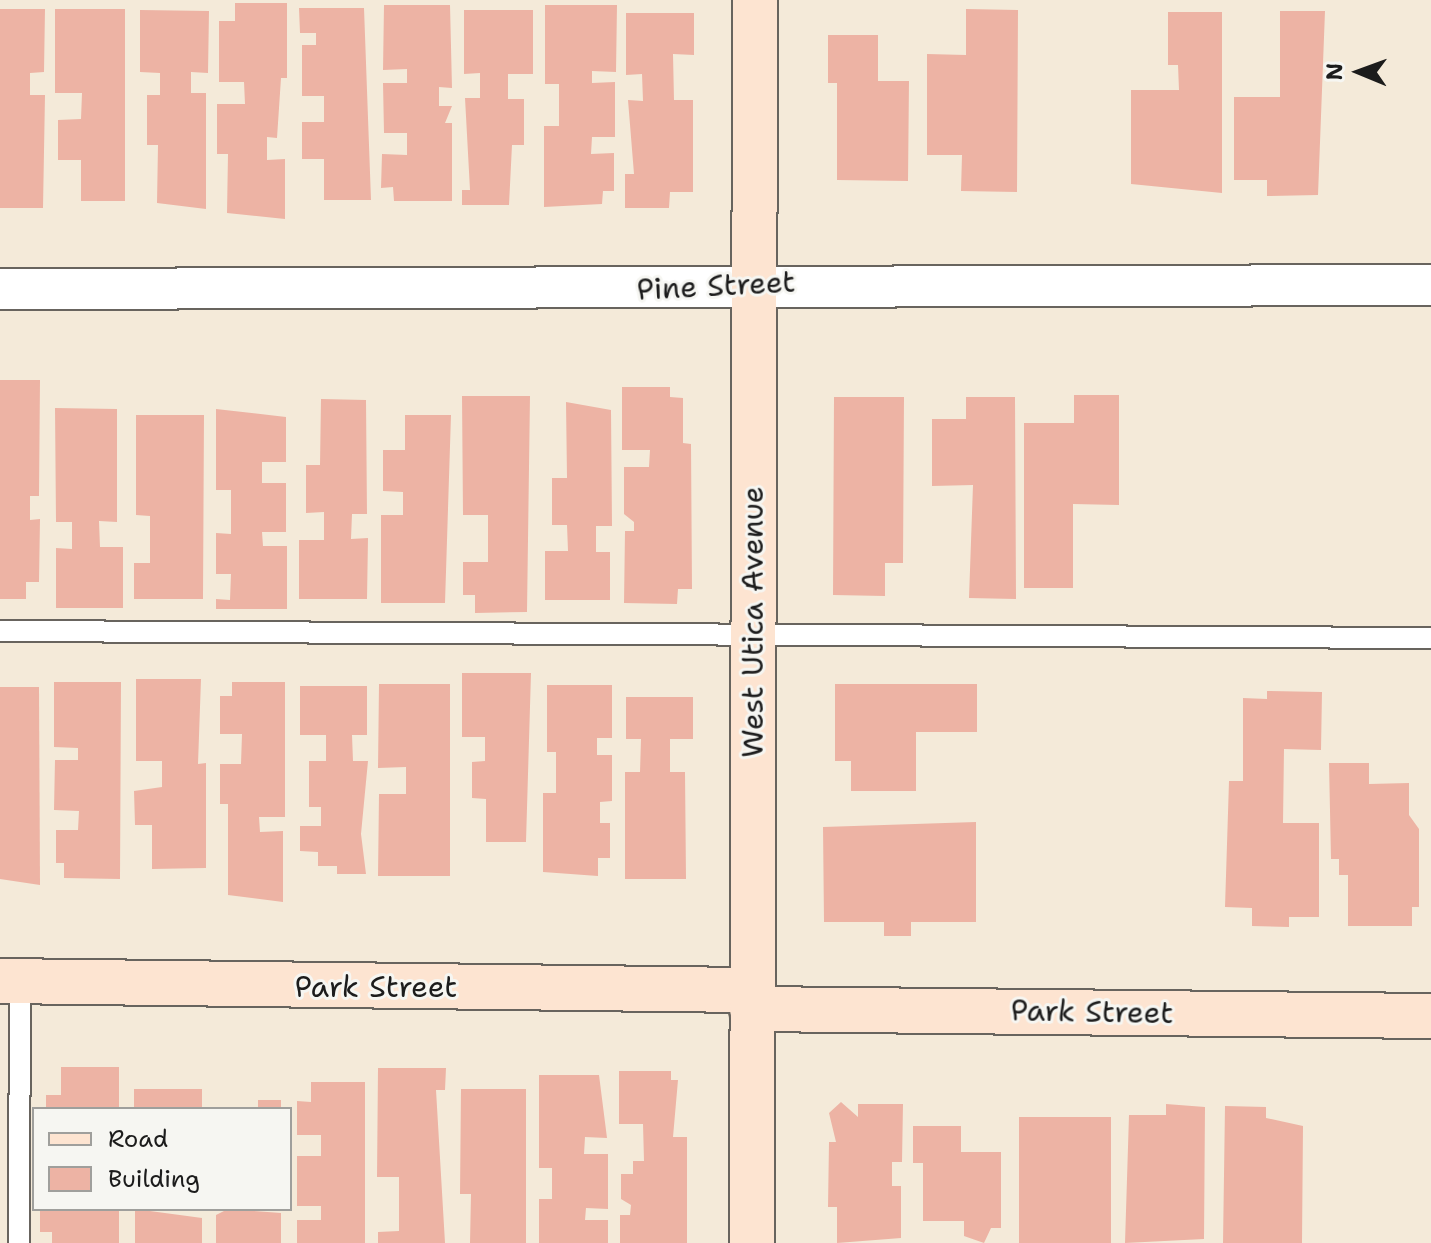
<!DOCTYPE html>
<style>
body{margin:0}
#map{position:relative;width:1431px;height:1243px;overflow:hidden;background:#f4ead9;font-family:"Shantell Sans",sans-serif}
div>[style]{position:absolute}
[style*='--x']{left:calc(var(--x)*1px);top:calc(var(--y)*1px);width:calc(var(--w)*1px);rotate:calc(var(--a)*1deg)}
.building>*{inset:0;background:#edb3a4}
.roads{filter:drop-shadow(2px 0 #68645e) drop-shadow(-2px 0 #68645e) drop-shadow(0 2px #68645e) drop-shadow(0 -2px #68645e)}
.lane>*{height:20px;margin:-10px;padding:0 10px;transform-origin:10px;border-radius:10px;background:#fff}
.street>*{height:40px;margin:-20px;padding:0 20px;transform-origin:20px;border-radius:20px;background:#fff}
.secondary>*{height:44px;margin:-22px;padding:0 22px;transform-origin:22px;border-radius:22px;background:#fde4d1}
span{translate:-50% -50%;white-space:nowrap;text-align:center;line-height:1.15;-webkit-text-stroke:6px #f6f6f2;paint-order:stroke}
.street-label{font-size:30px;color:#1c1c1c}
.legend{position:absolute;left:32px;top:1107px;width:260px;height:104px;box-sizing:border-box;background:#f6f6f2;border:2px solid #9f9f9c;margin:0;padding:10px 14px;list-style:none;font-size:24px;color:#1c1c1c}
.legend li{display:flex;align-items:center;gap:16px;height:40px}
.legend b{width:40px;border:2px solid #9f9f9c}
.north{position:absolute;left:1319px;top:32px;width:80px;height:80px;-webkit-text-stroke:6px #f6f6f2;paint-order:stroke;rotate:271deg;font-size:22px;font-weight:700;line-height:32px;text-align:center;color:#1c1c1c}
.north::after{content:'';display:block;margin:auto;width:28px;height:36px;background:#1c1c1c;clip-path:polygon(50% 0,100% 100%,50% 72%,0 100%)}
</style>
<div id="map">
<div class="building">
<i style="clip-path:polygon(235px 3px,287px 3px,287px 78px,281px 78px,277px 138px,267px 137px,267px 160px,285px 159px,285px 219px,227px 213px,228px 154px,217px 154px,217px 104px,245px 104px,244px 82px,219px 82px,219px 21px,235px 21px)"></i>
<i style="clip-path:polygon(384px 5px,450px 5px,452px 88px,439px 87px,439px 106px,452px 106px,445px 123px,452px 123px,452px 201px,394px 201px,393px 187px,381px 188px,382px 154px,407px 155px,407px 133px,384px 133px,383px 83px,407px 83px,407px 69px,383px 70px)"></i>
<i style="clip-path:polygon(545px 5px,617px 5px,616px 72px,592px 71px,592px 83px,615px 82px,615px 137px,592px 137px,591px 154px,614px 153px,614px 191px,603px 191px,602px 204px,544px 207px,544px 126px,559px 126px,559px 84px,545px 84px)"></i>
<i style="clip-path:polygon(299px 8px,364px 8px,371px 200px,324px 200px,324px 159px,302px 159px,302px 122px,324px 122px,324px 96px,302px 96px,302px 45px,316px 45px,316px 33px,300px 33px)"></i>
<i style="clip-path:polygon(0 9px,45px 9px,44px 72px,30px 73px,30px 95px,45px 95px,43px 208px,0 208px)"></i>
<i style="clip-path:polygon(55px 9px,125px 9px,125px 201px,81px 201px,81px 160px,58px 160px,58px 120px,81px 119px,82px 93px,55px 93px)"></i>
<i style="clip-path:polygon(966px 9px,1018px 10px,1017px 192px,961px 191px,962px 155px,927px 155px,927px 54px,966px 55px)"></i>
<i style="clip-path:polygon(140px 10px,209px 11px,208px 73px,191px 72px,191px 93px,206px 93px,206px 209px,157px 203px,158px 145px,147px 145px,147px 95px,160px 95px,160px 73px,140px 72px)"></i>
<i style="clip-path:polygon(464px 10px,533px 10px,533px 74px,508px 74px,508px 99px,524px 99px,524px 145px,512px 145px,509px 205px,462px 205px,462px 190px,470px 190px,465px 98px,480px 98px,480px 73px,464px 74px)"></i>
<i style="clip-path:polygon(1280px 11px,1325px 11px,1318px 195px,1267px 196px,1267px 180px,1234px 180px,1234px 97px,1280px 97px)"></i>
<i style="clip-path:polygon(1168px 12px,1222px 12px,1222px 193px,1131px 184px,1131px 90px,1179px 90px,1178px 65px,1168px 65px)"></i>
<i style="clip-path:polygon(626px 13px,694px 13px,694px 55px,673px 54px,674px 100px,693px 100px,693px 192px,670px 192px,669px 208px,625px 208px,625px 174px,634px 174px,628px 100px,643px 101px,642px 74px,626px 75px)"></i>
<i style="clip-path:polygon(828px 35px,878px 35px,878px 81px,909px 81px,908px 181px,837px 180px,837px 83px,828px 83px)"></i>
<i style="clip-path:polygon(0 380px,40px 380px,39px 496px,30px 496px,30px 520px,40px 519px,39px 582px,26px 582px,26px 599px,0 599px)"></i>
<i style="clip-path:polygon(622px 387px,670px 387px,670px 397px,683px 398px,683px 443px,691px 444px,692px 589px,678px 589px,677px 604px,624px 603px,625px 531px,634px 531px,634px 522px,624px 514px,624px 467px,649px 467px,650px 450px,622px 450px)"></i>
<i style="clip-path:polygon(1074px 395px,1119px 395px,1119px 505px,1073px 504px,1073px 588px,1024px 588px,1024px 423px,1074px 423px)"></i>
<i style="clip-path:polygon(462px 396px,530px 396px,527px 612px,475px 613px,475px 595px,463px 595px,463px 562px,488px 562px,488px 515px,463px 515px)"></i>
<i style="clip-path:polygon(834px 397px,904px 397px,903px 563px,885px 563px,885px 596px,833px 595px)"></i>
<i style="clip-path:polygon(966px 397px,1015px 397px,1016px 599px,969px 598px,973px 485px,932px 486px,932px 419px,966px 419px)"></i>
<i style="clip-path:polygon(321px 399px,366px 400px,367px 514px,352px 514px,351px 539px,368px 538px,367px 599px,299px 599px,299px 540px,324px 540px,324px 512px,306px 513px,306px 465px,320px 465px)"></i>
<i style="clip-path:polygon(566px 402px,611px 410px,612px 526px,596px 526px,596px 552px,610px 552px,610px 600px,545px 600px,545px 551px,568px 551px,567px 525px,552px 525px,552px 478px,567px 478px)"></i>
<i style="clip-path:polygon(55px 408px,117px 409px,117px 522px,99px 521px,100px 547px,123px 547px,123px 608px,56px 608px,56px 548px,72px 549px,72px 522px,56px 522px)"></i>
<i style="clip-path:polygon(216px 409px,286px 417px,286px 462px,262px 462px,262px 483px,286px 483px,286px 532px,262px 532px,263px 546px,287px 546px,287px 609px,216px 609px,216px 599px,230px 600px,231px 574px,216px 574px,216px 533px,231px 534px,231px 490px,216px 490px)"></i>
<i style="clip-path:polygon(136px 415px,204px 415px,203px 599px,134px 599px,134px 563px,150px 563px,150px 516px,136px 515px)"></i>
<i style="clip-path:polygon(405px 415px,451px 415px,445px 603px,381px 603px,381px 515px,403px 515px,403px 492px,383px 491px,383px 450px,405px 450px)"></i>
<i style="clip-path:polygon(462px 673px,531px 673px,526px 842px,486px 842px,486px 799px,472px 798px,472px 762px,485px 761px,485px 737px,462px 737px)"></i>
<i style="clip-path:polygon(136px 679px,201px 679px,198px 764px,206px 763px,206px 868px,152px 869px,152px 825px,135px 825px,134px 791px,162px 787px,162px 761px,136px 761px)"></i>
<i style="clip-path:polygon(54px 682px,121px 682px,120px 879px,64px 878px,64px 863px,56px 863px,56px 830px,78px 830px,79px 811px,54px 810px,55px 760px,78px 760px,78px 748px,54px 747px)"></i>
<i style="clip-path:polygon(232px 682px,285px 682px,285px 817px,259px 817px,260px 832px,283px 831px,283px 902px,228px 895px,228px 804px,220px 804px,220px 764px,241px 764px,242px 734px,220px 734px,220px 696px,232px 696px)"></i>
<i style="clip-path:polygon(379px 684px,450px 684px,450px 876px,378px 876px,379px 794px,406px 794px,406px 767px,378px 768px)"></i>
<i style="clip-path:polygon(835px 684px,977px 684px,977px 732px,916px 732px,916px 791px,851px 791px,851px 761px,835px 761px)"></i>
<i style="clip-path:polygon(547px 685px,612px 685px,612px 738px,597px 738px,597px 755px,612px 755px,612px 801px,600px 802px,600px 823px,610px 823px,610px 858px,598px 858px,598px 876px,543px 872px,543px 793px,556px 793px,556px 752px,547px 752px)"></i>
<i style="clip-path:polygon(300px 686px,367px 686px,367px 735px,352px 735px,353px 761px,368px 761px,361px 834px,366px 874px,337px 874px,337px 866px,318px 866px,318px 852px,300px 851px,300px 826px,321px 826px,321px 807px,309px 807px,309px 761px,326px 761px,326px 735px,300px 735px)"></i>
<i style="clip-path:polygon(0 687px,39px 687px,40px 885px,0 879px)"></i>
<i style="clip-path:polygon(1267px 691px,1322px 692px,1321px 750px,1284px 749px,1283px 823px,1319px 823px,1319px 917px,1289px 917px,1289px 927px,1252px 926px,1252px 908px,1225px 907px,1229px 781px,1243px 781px,1243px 698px,1267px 699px)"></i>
<i style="clip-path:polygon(626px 697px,693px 697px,693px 739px,670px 739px,670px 772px,685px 772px,686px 879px,625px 879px,625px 772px,640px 772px,641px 739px,626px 739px)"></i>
<i style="clip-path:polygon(1329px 763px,1369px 763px,1369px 784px,1409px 783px,1409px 815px,1419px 829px,1419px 907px,1412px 907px,1412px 926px,1348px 926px,1348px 875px,1339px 875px,1339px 859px,1331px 859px)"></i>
<i style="clip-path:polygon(976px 822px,976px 922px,911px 922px,911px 936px,884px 936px,884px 922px,824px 922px,823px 827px)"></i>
<i style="clip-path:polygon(61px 1067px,119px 1067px,119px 1109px,46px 1109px,46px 1095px,61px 1095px)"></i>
<i style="clip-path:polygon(378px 1068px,446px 1068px,445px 1090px,436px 1090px,445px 1243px,378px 1243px,378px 1232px,399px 1231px,399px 1177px,377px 1177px)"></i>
<i style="clip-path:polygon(619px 1071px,671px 1071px,671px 1080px,678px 1080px,673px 1137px,687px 1137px,687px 1243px,620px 1243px,620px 1215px,630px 1215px,631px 1205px,621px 1199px,621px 1174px,633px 1174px,633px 1161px,644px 1161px,643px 1124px,619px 1124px)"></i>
<i style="clip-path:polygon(539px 1075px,599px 1075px,607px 1138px,585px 1137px,584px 1154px,608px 1154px,608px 1209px,586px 1208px,585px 1220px,608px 1220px,608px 1243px,539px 1243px,539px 1199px,552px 1199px,552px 1168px,539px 1168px)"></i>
<i style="clip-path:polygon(311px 1082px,365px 1082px,365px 1243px,297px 1243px,297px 1220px,321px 1220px,321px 1206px,297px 1206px,297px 1156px,321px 1156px,321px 1135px,297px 1135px,297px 1101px,311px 1102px)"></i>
<i style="clip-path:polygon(134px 1089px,202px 1089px,202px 1109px,134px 1109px)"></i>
<i style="clip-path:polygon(461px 1089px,526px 1089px,526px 1243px,470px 1243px,471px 1194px,460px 1194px)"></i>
<i style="clip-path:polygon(258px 1100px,281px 1100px,281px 1109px,258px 1109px)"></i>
<i style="clip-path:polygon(841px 1102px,858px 1117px,858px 1104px,903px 1104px,902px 1162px,892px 1162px,892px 1186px,901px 1186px,901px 1238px,837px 1243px,837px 1207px,828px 1207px,829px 1142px,836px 1142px,829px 1113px)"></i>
<i style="clip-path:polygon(1166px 1104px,1205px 1107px,1204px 1239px,1125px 1243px,1129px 1115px,1166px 1115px)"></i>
<i style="clip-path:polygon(1225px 1106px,1266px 1107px,1266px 1118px,1303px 1126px,1302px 1243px,1223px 1243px)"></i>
<i style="clip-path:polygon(1019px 1117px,1111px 1117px,1111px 1243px,1019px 1243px)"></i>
<i style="clip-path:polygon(913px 1126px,961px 1126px,961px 1152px,1001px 1152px,1001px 1228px,991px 1228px,984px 1243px,964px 1236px,964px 1221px,923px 1221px,923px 1163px,913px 1163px)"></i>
<i style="clip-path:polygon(40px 1209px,119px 1209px,119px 1243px,52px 1243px,52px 1232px,40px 1232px)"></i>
<i style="clip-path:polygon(135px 1209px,202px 1218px,202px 1243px,135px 1243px)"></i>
<i style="clip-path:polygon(228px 1209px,281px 1213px,281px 1243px,216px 1243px,216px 1215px)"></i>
</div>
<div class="roads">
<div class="lane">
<i style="--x:0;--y:631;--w:1431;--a:0.28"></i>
<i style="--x:19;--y:1243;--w:259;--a:-89.8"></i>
</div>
<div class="street">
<i style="--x:0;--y:289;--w:1431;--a:-0.16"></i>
</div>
<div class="secondary">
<i style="--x:0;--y:981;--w:752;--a:0.69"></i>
<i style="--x:752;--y:1009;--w:679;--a:0.59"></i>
<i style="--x:752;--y:1243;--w:1243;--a:-89.86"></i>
</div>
</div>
<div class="street-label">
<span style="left:716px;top:286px;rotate:-3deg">Pine Street</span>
<span style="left:753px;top:622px;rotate:-90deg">West Utica Avenue</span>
<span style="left:376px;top:987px">Park Street</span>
<span style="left:1092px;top:1012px;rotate:1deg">Park Street</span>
</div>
<ul class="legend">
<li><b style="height:10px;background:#fde4d1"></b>Road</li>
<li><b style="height:22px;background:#edb3a4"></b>Building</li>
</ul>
<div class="north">N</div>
</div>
